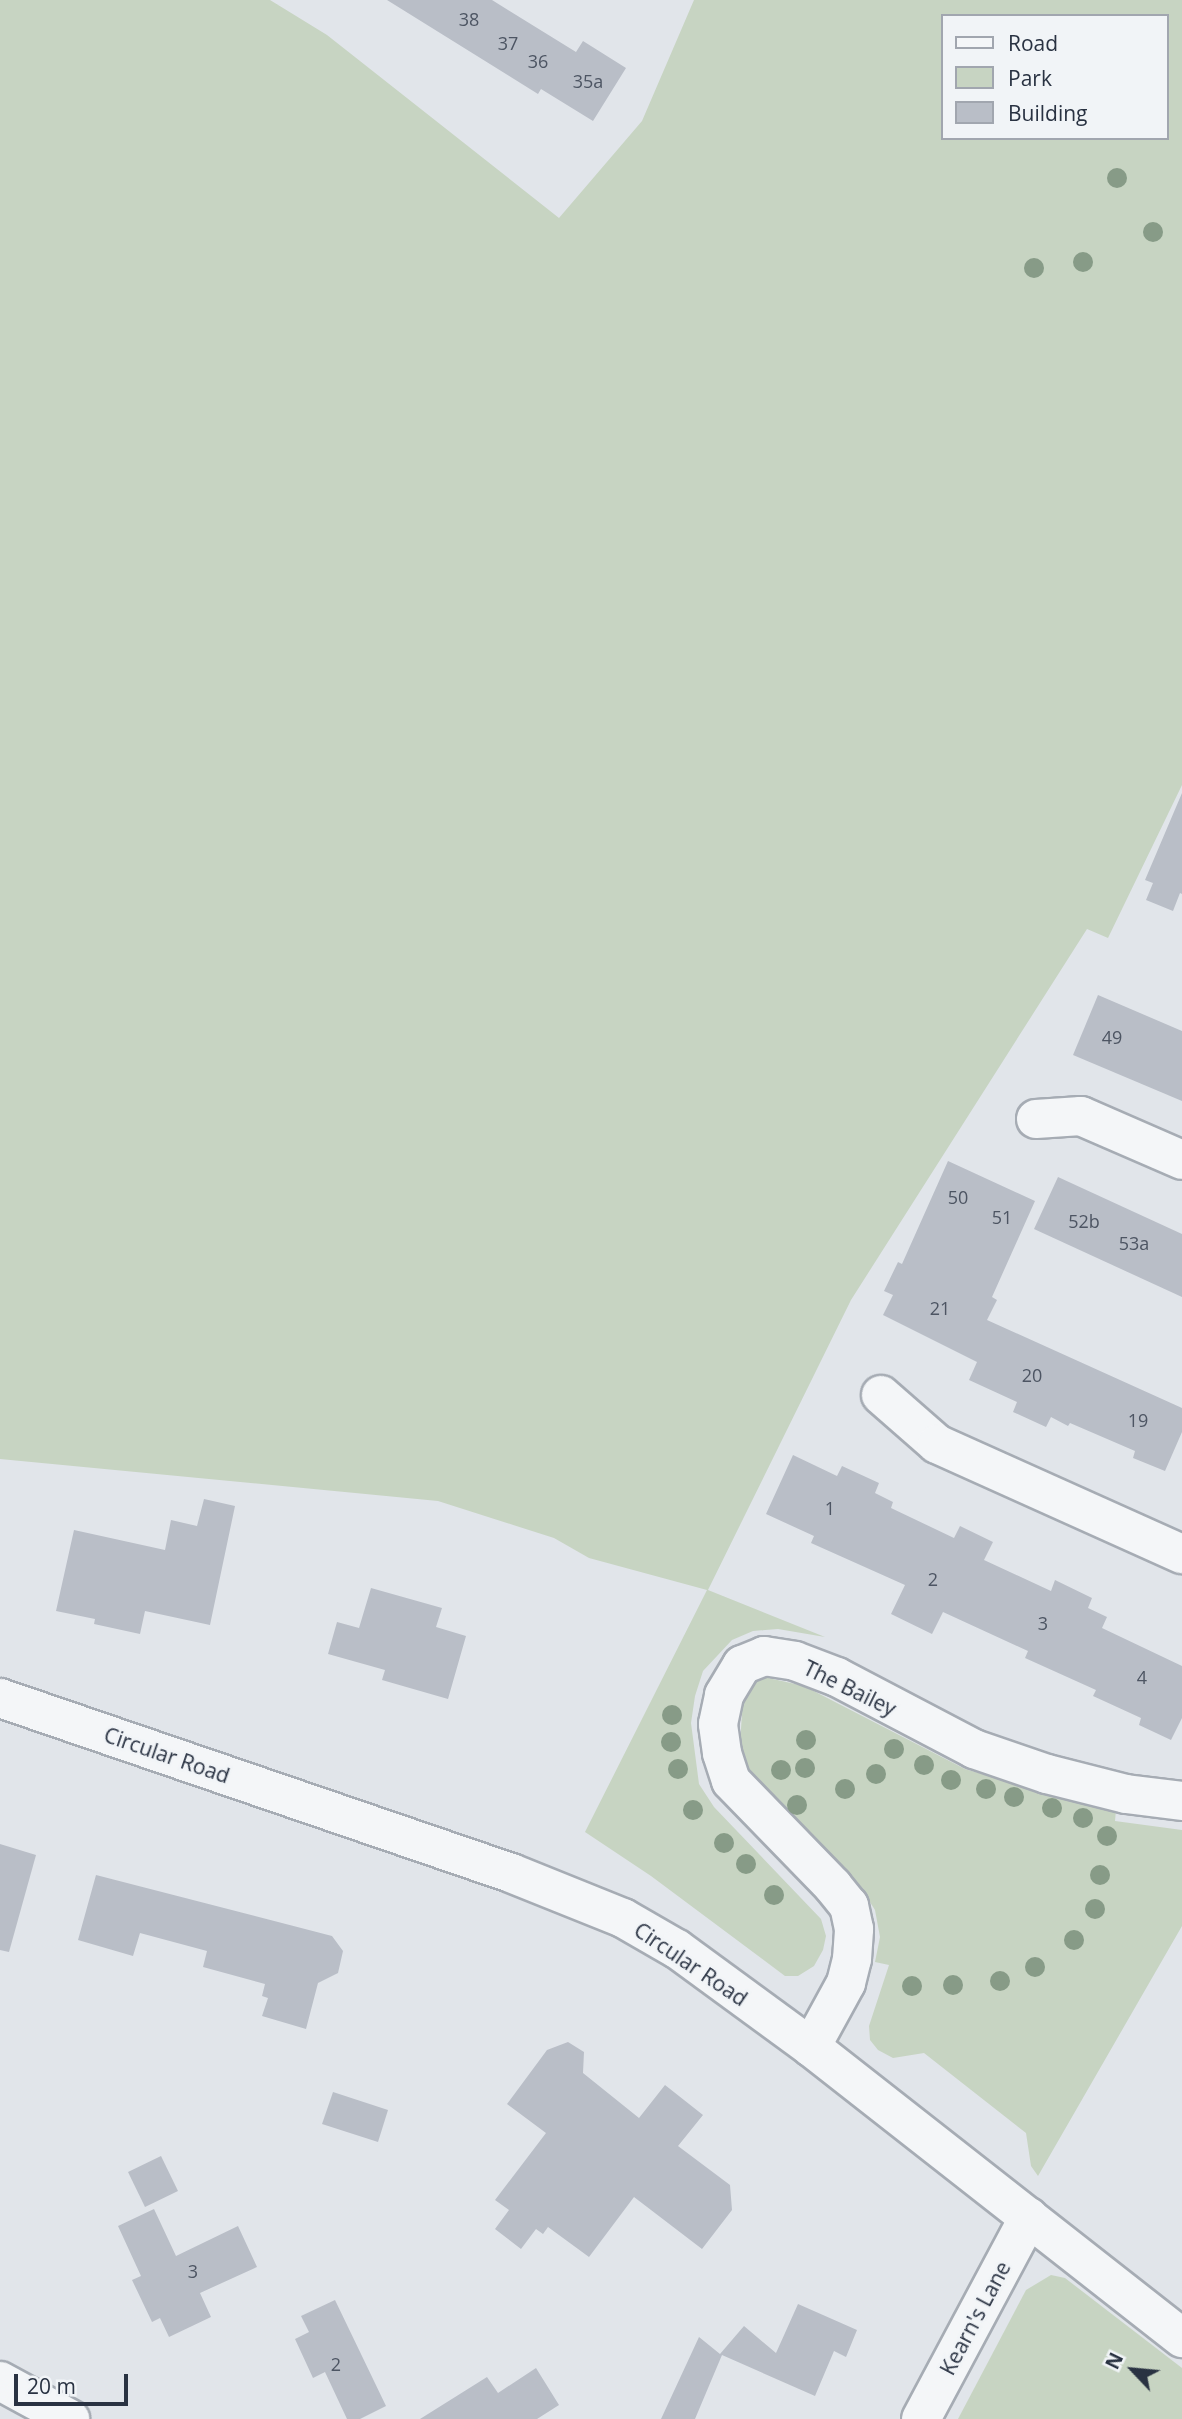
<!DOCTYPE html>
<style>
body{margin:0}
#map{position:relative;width:1182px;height:2419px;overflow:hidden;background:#e1e5ea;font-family:"Open Sans",sans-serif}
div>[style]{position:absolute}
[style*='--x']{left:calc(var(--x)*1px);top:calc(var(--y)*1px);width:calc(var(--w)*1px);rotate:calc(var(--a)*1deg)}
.green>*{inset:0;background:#c7d4c2}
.building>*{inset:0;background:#b9bec7}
.roads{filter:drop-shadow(2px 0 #a6acb4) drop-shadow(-2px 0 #a6acb4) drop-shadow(0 2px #a6acb4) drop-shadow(0 -2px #a6acb4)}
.minor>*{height:38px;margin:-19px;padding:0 19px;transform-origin:19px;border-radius:19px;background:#f4f6f8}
.trees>*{width:20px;height:20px;margin:-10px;border-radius:50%;background:#879b87}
span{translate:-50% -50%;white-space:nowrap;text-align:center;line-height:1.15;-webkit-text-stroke:5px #f1f4f7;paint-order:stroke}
.number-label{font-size:18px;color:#4d5563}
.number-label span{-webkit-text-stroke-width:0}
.street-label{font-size:21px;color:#293242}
.legend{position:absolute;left:941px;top:14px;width:228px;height:126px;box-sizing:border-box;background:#f1f4f7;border:2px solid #a1a6af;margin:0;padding:9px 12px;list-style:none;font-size:21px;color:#293242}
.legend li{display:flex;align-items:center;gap:14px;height:35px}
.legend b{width:35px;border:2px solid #a1a6af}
.north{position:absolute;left:1098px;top:2335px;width:70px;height:70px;-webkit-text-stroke:5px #f1f4f7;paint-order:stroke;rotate:296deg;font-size:19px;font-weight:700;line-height:28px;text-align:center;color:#293242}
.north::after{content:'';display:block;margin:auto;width:24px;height:32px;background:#293242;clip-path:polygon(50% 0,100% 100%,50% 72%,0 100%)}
.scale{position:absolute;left:14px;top:2374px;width:114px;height:32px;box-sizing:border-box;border:4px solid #293242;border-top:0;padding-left:9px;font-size:21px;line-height:24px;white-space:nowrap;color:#293242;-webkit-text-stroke:5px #f1f4f7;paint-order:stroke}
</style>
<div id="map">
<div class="green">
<i style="clip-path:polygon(evenodd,0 0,270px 0,327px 35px,559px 218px,642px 121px,694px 0,1182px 0,1182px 785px,1108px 938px,1087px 929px,851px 1300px,708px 1590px,825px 1637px,778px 1629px,753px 1631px,732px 1640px,703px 1671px,695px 1696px,691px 1723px,699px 1784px,714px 1807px,821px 1919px,826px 1936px,823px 1950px,814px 1966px,798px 1976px,785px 1976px,651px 1876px,585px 1832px,707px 1590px,589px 1558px,554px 1538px,438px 1501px,0 1459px,0 0,942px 16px,1166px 16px,1166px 138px,942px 138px,942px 16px)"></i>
<i style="clip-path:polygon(764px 1677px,804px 1686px,965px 1769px,1070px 1800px,1116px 1810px,1115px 1821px,1182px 1830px,1182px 1926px,1038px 2176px,1031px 2166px,1026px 2133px,924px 2053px,893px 2058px,878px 2050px,870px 2040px,869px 2026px,889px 1965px,875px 1962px,880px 1937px,875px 1910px,861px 1888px,750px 1775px,739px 1758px,743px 1699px,753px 1682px)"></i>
<i style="clip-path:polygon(1051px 2275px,1065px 2278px,1182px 2368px,1182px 2419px,958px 2419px,1026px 2290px)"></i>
</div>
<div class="building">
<i style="clip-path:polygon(387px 0,492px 0,576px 52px,583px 41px,626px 68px,593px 121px,541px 89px,538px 94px)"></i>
<i style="clip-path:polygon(1182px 793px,1182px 894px,1180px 893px,1173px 911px,1146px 900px,1153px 883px,1145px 880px)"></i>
<i style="clip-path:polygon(1098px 995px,1182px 1031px,1182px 1101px,1073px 1055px)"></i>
<i style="clip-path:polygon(948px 1161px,1035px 1201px,992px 1297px,997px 1300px,987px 1320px,1182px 1408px,1182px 1432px,1165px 1471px,1133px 1458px,1135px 1451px,1070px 1423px,1068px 1426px,1051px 1417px,1046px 1427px,1013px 1412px,1017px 1402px,969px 1380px,977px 1362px,883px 1315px,893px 1295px,884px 1291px,898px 1262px,902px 1264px)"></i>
<i style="clip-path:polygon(1058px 1177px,1182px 1234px,1182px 1297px,1034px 1229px)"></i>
<i style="clip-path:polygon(793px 1455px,837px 1476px,842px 1466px,879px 1483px,875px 1493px,893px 1502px,891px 1508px,954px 1538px,960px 1526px,993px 1542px,984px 1560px,1051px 1591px,1055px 1580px,1092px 1598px,1088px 1608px,1107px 1617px,1102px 1628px,1182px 1666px,1182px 1718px,1171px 1740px,1139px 1725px,1141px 1718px,1093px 1696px,1096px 1690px,1025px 1658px,1028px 1651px,943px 1612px,932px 1634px,891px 1614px,905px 1585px,811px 1543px,814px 1536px,766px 1514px)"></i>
<i style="clip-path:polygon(204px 1499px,235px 1506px,210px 1625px,145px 1611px,140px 1634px,94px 1624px,95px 1619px,56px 1611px,74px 1530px,165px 1550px,171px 1520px,197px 1526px)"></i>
<i style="clip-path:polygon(371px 1588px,442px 1608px,436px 1627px,466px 1636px,448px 1699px,382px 1680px,385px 1670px,328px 1654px,337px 1622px,359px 1628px)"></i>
<i style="clip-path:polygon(0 1844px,36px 1855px,9px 1952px,0 1950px)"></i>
<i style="clip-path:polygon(96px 1875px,332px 1936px,343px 1951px,338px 1973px,318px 1983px,306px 2029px,262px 2016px,268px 1998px,262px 1996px,265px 1984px,203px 1967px,207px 1951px,140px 1933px,133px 1956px,78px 1940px)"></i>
<i style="clip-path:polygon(568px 2042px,584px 2052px,583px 2073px,639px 2118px,665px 2085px,703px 2115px,678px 2146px,730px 2185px,732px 2210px,702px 2249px,634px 2197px,589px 2257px,548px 2227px,543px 2234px,536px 2229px,521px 2249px,495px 2229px,509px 2210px,495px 2200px,546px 2133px,507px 2104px,547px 2050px)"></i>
<i style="clip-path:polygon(333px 2092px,388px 2110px,378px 2142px,322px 2124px)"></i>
<i style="clip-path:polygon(161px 2156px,178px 2191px,145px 2207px,128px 2172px)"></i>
<i style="clip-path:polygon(154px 2209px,176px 2256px,238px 2226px,257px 2267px,200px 2293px,211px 2317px,169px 2337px,160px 2318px,152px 2322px,132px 2280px,141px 2276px,118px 2226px)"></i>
<i style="clip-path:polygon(335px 2300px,386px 2406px,360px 2419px,347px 2419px,325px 2372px,313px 2378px,295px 2339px,309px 2332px,301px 2316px)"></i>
<i style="clip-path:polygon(798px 2304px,857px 2330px,846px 2357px,834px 2351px,815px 2396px,722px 2355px,695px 2419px,661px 2419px,699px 2337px,720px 2354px,744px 2326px,776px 2353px)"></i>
<i style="clip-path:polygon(536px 2368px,559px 2405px,537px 2419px,420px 2419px,487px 2377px,498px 2393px)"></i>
</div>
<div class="roads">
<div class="minor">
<i style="--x:1036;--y:1119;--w:45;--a:-3.8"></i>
<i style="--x:1081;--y:1116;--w:110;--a:23.5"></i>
<i style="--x:881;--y:1395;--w:74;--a:41.2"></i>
<i style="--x:937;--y:1444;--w:269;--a:24.2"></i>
<i style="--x:0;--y:1698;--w:540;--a:18.9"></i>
<i style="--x:511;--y:1873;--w:121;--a:21.9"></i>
<i style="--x:623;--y:1918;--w:62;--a:29.9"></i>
<i style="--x:677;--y:1949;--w:166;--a:36.2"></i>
<i style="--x:811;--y:2047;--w:472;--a:38.1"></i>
<i style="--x:811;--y:2047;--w:73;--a:-61.3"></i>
<i style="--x:846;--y:1983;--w:25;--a:-76"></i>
<i style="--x:852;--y:1959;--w:30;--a:-86"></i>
<i style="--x:854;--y:1929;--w:24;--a:-102"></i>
<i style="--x:849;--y:1906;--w:26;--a:-129"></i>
<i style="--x:833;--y:1886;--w:146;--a:-134.2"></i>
<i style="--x:731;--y:1781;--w:29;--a:-108"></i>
<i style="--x:722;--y:1753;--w:29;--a:-98"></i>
<i style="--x:718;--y:1724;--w:30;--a:-78"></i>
<i style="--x:724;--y:1695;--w:35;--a:-59"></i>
<i style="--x:742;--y:1665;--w:24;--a:-22"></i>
<i style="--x:764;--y:1656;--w:31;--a:9"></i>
<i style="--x:795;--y:1661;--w:45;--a:20.9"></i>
<i style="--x:837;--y:1677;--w:155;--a:27.7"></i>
<i style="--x:974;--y:1749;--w:77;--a:18.9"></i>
<i style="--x:1047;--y:1774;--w:81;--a:14.2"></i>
<i style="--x:1126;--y:1794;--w:56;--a:7.1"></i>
<i style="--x:0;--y:2381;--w:80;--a:28.5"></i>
<i style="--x:921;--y:2419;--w:229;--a:-61.9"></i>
</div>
</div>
<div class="trees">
<i style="left:1117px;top:178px"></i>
<i style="left:1153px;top:232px"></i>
<i style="left:1083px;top:262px"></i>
<i style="left:1034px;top:268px"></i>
<i style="left:672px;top:1715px"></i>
<i style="left:806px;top:1740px"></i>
<i style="left:671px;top:1742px"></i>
<i style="left:894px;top:1749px"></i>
<i style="left:924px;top:1765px"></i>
<i style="left:805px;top:1768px"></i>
<i style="left:678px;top:1769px"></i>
<i style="left:781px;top:1770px"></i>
<i style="left:876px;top:1774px"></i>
<i style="left:951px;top:1780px"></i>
<i style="left:845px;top:1789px"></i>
<i style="left:986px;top:1789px"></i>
<i style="left:1014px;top:1797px"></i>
<i style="left:797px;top:1805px"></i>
<i style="left:1052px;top:1808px"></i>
<i style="left:693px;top:1810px"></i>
<i style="left:1083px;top:1818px"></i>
<i style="left:1107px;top:1836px"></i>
<i style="left:724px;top:1843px"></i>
<i style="left:746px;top:1864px"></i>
<i style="left:1100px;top:1875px"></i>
<i style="left:774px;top:1895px"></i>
<i style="left:1095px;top:1909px"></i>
<i style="left:1074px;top:1940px"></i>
<i style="left:1035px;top:1967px"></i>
<i style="left:1000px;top:1981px"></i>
<i style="left:953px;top:1985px"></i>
<i style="left:912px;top:1986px"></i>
</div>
<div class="number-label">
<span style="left:469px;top:19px">38</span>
<span style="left:508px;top:43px">37</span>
<span style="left:538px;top:61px">36</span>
<span style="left:588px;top:81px">35a</span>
<span style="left:1112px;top:1037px">49</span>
<span style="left:958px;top:1197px">50</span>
<span style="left:1002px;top:1217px">51</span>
<span style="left:1084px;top:1221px">52b</span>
<span style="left:1134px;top:1243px">53a</span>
<span style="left:940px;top:1308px">21</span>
<span style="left:1032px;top:1375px">20</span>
<span style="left:1138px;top:1420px">19</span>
<span style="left:830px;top:1508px">1</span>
<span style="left:933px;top:1579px">2</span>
<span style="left:1043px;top:1623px">3</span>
<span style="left:1142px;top:1677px">4</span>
<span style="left:193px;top:2271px">3</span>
<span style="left:336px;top:2364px">2</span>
</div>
<div class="street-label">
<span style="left:850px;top:1688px;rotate:26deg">The Bailey</span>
<span style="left:167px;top:1755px;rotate:19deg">Circular Road</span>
<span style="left:691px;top:1964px;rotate:34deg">Circular Road</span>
<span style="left:975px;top:2318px;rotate:-62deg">Kearn's Lane</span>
</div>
<ul class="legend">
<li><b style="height:9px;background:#f4f6f8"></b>Road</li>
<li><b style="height:19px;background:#c7d4c2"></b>Park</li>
<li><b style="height:19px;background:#b9bec7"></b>Building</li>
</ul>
<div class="north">N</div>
<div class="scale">20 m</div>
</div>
